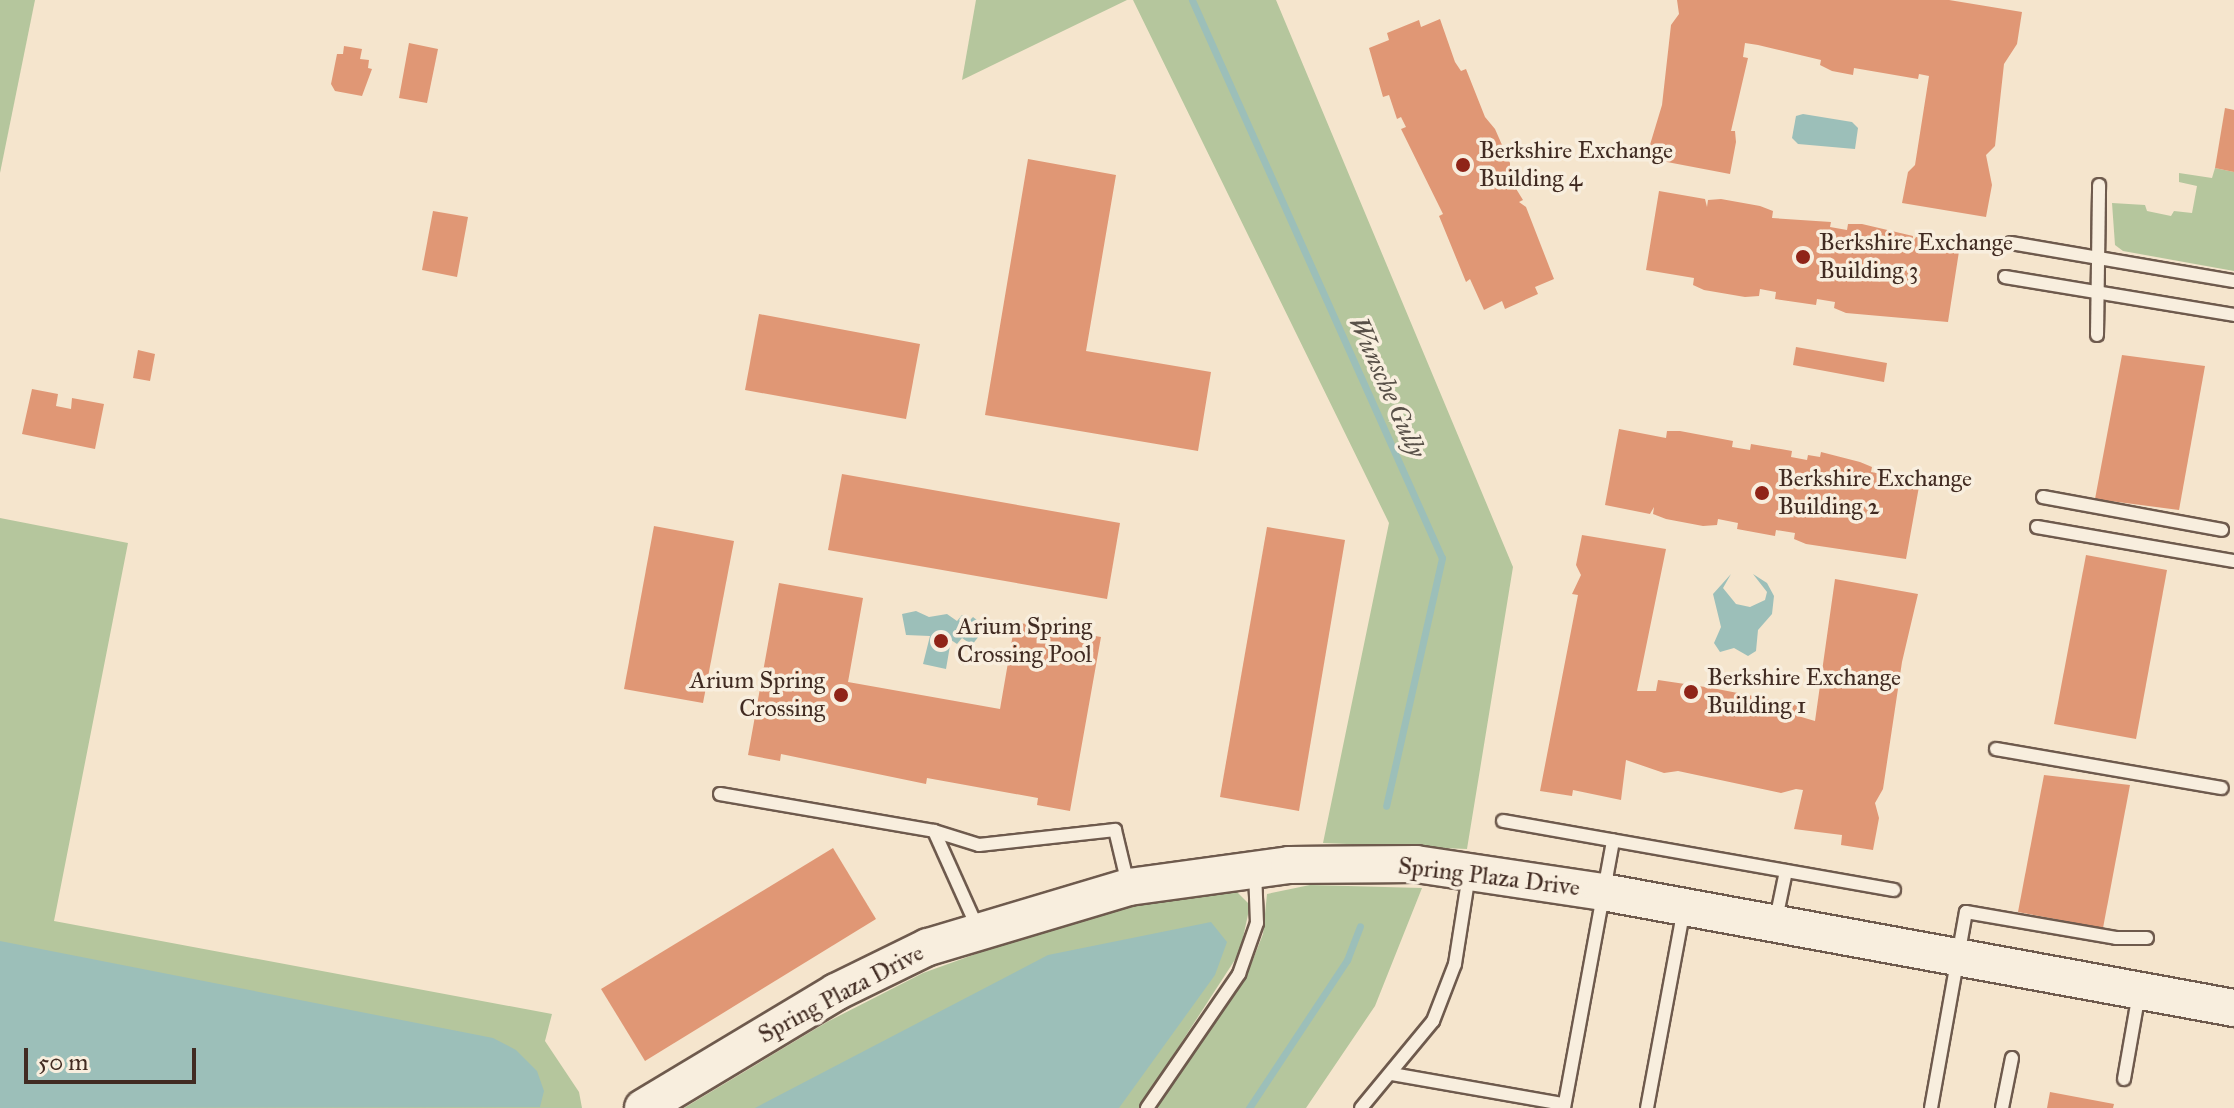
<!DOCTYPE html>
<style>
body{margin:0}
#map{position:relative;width:2234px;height:1108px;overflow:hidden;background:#f5e5cd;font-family:"IM FELL Great Primer",serif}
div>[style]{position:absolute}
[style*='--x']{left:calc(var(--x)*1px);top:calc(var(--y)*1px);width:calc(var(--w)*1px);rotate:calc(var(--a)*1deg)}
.green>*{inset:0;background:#b5c69d}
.water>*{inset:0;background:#9cbfb9}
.stream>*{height:7px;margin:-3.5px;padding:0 3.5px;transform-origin:3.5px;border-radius:3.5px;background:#9cbfb9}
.building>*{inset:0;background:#e09775}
.roads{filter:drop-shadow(2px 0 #6e5a4d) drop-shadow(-2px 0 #6e5a4d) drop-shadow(0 2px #6e5a4d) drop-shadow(0 -2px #6e5a4d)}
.lane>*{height:12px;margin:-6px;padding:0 6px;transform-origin:6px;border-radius:6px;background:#f8eede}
.secondary>*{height:36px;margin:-18px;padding:0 18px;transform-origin:18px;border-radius:18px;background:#f8eede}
.dots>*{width:22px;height:22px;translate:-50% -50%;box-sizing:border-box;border:4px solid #f8eede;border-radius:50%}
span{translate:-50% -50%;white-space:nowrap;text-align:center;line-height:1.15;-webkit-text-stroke:7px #f8eede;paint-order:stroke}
.poi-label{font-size:24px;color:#412b22}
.left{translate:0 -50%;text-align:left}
.right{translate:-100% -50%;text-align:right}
.street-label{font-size:24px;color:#412b22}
.water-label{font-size:26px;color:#585048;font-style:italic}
.scale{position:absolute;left:24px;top:1048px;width:172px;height:36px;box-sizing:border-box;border:4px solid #412b22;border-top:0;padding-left:10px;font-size:24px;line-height:28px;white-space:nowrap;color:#412b22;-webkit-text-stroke:6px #f8eede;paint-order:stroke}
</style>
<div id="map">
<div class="green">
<i style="clip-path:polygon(0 0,35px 0,0 173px)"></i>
<i style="clip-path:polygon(976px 0,1127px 0,962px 80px)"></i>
<i style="clip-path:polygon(1133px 0,1276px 0,1513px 567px,1467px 849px,1323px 843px,1389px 523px)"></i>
<i style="clip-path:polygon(2215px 168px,2234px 172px,2234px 271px,2123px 251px,2115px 245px,2112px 203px,2145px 205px,2147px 211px,2171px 216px,2174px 211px,2192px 213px,2197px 186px,2179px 182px,2179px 173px,2212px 178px)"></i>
<i style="clip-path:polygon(0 518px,128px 543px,54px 921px,552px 1014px,545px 1041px,579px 1092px,582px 1108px,0 1108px)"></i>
<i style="clip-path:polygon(1310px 885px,1422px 888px,1375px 1006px,1306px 1108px,1156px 1108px,1250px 967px,1263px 934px,1267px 894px)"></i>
<i style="clip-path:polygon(1235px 890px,1250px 905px,1240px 952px,1139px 1108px,684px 1108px,827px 1022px,923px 973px,1092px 912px)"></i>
</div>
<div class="water">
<i style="clip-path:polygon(1803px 114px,1852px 122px,1858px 128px,1855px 149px,1798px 144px,1792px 138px,1796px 116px)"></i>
<i style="clip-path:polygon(1731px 574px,1723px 588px,1736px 604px,1750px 607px,1765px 600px,1767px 592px,1753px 574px,1767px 583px,1774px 596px,1772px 614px,1758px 630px,1756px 651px,1748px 656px,1734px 648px,1720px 652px,1714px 643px,1721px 627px,1713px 594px)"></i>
<i style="clip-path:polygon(916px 611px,929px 617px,947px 614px,957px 621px,962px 615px,969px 621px,973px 617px,986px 627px,972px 645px,962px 638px,957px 644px,951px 640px,946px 669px,923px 664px,930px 636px,906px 635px,902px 614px)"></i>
<i style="clip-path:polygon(1211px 922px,1227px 942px,1215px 975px,1119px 1108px,755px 1108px,1048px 955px)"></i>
<i style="clip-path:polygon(0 941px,493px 1038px,516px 1050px,537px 1071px,544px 1091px,540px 1107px,0 1108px)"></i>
</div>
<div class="stream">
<i style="--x:1192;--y:0;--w:611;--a:65.87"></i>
<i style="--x:1442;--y:558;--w:254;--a:102.7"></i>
<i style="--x:1249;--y:1108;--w:178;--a:-56.5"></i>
<i style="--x:1347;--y:960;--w:36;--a:-69"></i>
</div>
<div class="building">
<i style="clip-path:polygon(1677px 0,1949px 0,2022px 12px,2017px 44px,2004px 64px,1995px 146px,1986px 155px,1992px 185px,1986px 217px,1902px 203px,1908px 172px,1915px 165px,1929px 76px,1919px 74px,1918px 79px,1854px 68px,1853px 75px,1832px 71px,1820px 65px,1821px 60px,1758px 45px,1745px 43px,1743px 57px,1748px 58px,1731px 131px,1735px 131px,1736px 142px,1730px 174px,1646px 158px,1662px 105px,1671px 25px,1679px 14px)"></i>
<i style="clip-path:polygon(1440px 19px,1455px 62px,1461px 71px,1466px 69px,1485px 117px,1495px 129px,1510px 163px,1510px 179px,1523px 200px,1519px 202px,1526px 207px,1554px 279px,1535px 287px,1538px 294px,1505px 309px,1502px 301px,1484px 310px,1470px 279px,1466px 282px,1439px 216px,1443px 214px,1401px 129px,1406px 127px,1401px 117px,1397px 119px,1389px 95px,1383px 97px,1369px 48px,1389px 40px,1387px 33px,1419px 20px,1421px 27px)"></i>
<i style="clip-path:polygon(409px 43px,438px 49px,427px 103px,399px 98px)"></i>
<i style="clip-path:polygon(344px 46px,362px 49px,360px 59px,369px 60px,368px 68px,372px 69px,362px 96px,335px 91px,331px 84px,337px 54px,343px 54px)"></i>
<i style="clip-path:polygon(2225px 108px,2234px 110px,2234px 172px,2215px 168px)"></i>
<i style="clip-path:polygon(1028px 159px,1116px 175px,1086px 351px,1211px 372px,1198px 451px,985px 415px)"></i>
<i style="clip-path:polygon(1659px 191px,1705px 199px,1707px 207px,1708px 200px,1721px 199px,1760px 206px,1773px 211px,1772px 218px,1831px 222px,1830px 227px,1847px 230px,1848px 224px,1862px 224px,1913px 236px,1912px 244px,1916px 237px,1960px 245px,1948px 322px,1846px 313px,1834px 308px,1835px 302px,1817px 299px,1816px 305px,1775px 299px,1776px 292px,1760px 289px,1759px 296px,1745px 297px,1704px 290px,1693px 285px,1694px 278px,1646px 270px)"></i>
<i style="clip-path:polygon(433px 211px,468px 217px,457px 277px,422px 270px)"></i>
<i style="clip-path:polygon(759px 314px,920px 344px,906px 419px,745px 390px)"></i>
<i style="clip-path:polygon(1796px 347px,1887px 363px,1884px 382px,1793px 365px)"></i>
<i style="clip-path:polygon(138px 350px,155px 354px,150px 381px,133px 378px)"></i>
<i style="clip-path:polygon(2122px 355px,2205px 366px,2179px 510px,2095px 499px)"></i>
<i style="clip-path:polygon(32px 389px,58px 394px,56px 406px,71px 409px,72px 398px,104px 404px,95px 449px,22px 434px)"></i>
<i style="clip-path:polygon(1619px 429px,1666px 438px,1667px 431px,1680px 431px,1733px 441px,1732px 447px,1750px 450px,1751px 444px,1792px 451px,1791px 457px,1807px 460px,1808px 455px,1820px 457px,1821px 452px,1860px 462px,1872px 467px,1871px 472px,1920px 481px,1906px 559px,1806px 544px,1794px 539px,1795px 533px,1776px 530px,1775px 536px,1737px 529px,1738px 523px,1718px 519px,1717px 525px,1703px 526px,1666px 519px,1653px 514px,1654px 507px,1650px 514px,1605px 505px)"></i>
<i style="clip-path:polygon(842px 474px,1120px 523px,1107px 599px,828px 550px)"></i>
<i style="clip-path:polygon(654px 526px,734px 541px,703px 703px,624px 689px)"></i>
<i style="clip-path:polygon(1267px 527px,1345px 540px,1299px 811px,1220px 797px)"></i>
<i style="clip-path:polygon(1582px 535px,1666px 549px,1637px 691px,1656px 691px,1658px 680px,1712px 688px,1799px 705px,1798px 716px,1815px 721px,1835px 579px,1918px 594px,1902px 662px,1883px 789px,1875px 803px,1879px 818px,1873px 850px,1841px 845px,1842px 835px,1794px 829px,1803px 790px,1796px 789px,1781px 793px,1678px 771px,1664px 773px,1626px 760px,1621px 800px,1573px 790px,1572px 796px,1540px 791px,1578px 595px,1572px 594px,1581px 575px,1576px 565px)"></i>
<i style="clip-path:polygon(2086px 555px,2167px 570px,2136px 739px,2054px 724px)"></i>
<i style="clip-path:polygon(779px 583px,863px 598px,848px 682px,1000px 709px,1015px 622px,1101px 637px,1070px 811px,1037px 805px,1038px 798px,927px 778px,926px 784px,781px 754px,780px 761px,748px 755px)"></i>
<i style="clip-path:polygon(2044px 775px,2130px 785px,2103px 928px,2018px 912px)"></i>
<i style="clip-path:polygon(833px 848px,876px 919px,645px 1061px,601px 989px)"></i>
<i style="clip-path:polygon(2050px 1092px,2114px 1104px,2113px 1108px,2047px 1108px)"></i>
</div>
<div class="roads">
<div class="lane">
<i style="--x:2011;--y:243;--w:226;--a:9.7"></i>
<i style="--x:2005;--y:277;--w:232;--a:9.4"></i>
<i style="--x:2097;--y:335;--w:150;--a:-89.2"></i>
<i style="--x:2043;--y:497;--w:182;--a:10.4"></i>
<i style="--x:2037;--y:527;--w:200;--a:9.8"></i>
<i style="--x:1996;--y:749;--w:229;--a:9.8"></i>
<i style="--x:720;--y:794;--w:217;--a:9.8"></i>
<i style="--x:934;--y:831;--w:47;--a:17.3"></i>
<i style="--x:979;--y:845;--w:137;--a:-6.3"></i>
<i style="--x:1115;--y:830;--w:56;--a:76.5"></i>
<i style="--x:1503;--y:821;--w:397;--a:10"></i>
<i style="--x:934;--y:831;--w:107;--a:65.8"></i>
<i style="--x:1776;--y:919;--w:49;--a:-78.2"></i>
<i style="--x:1392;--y:1074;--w:174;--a:10"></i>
<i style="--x:2124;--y:1079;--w:87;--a:-80.1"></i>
<i style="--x:1147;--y:1108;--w:163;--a:-55.5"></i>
<i style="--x:1239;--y:974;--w:54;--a:-70.6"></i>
<i style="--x:1257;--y:923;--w:51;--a:-92.2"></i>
<i style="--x:1361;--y:1108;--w:113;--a:-50.4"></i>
<i style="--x:1433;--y:1021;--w:61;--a:-68.9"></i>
<i style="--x:1455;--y:964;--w:90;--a:-81.1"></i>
<i style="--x:1564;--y:1108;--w:272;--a:-79.6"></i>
<i style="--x:1647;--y:1108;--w:202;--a:-79.5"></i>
<i style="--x:1931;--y:1108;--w:199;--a:-79.9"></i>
<i style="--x:1966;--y:912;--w:152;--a:9.8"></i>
<i style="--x:2116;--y:938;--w:31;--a:0"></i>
<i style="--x:2002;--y:1108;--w:51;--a:-78.7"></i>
</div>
<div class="secondary">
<i style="--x:643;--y:1108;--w:225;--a:-31"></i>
<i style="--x:836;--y:992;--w:102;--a:-26.1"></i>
<i style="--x:928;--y:947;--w:210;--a:-16.6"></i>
<i style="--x:1129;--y:887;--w:162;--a:-7.8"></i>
<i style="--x:1289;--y:865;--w:127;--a:-0.5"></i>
<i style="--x:1416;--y:864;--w:189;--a:8.5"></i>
<i style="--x:1603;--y:892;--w:642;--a:10.42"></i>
</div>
</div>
<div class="dots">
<i style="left:1463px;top:165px;background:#8f2418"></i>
<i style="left:1803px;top:257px;background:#8f2418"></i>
<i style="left:1762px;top:493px;background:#8f2418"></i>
<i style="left:941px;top:641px;background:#8f2418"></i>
<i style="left:1691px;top:692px;background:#8f2418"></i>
<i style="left:841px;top:695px;background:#8f2418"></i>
</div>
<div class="poi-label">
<span class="left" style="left:1479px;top:165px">Berkshire Exchange<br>Building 4</span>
<span class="left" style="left:1819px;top:257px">Berkshire Exchange<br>Building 3</span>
<span class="left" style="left:1778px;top:493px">Berkshire Exchange<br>Building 2</span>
<span class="left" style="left:957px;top:641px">Arium Spring<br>Crossing Pool</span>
<span class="left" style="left:1707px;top:692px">Berkshire Exchange<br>Building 1</span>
<span class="right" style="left:825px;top:695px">Arium Spring<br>Crossing</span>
</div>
<div class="street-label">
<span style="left:1489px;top:877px;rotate:7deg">Spring Plaza Drive</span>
<span style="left:841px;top:994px;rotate:-28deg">Spring Plaza Drive</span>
</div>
<div class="water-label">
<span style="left:1387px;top:387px;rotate:66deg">Wunsche Gully</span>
</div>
<div class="scale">50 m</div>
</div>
